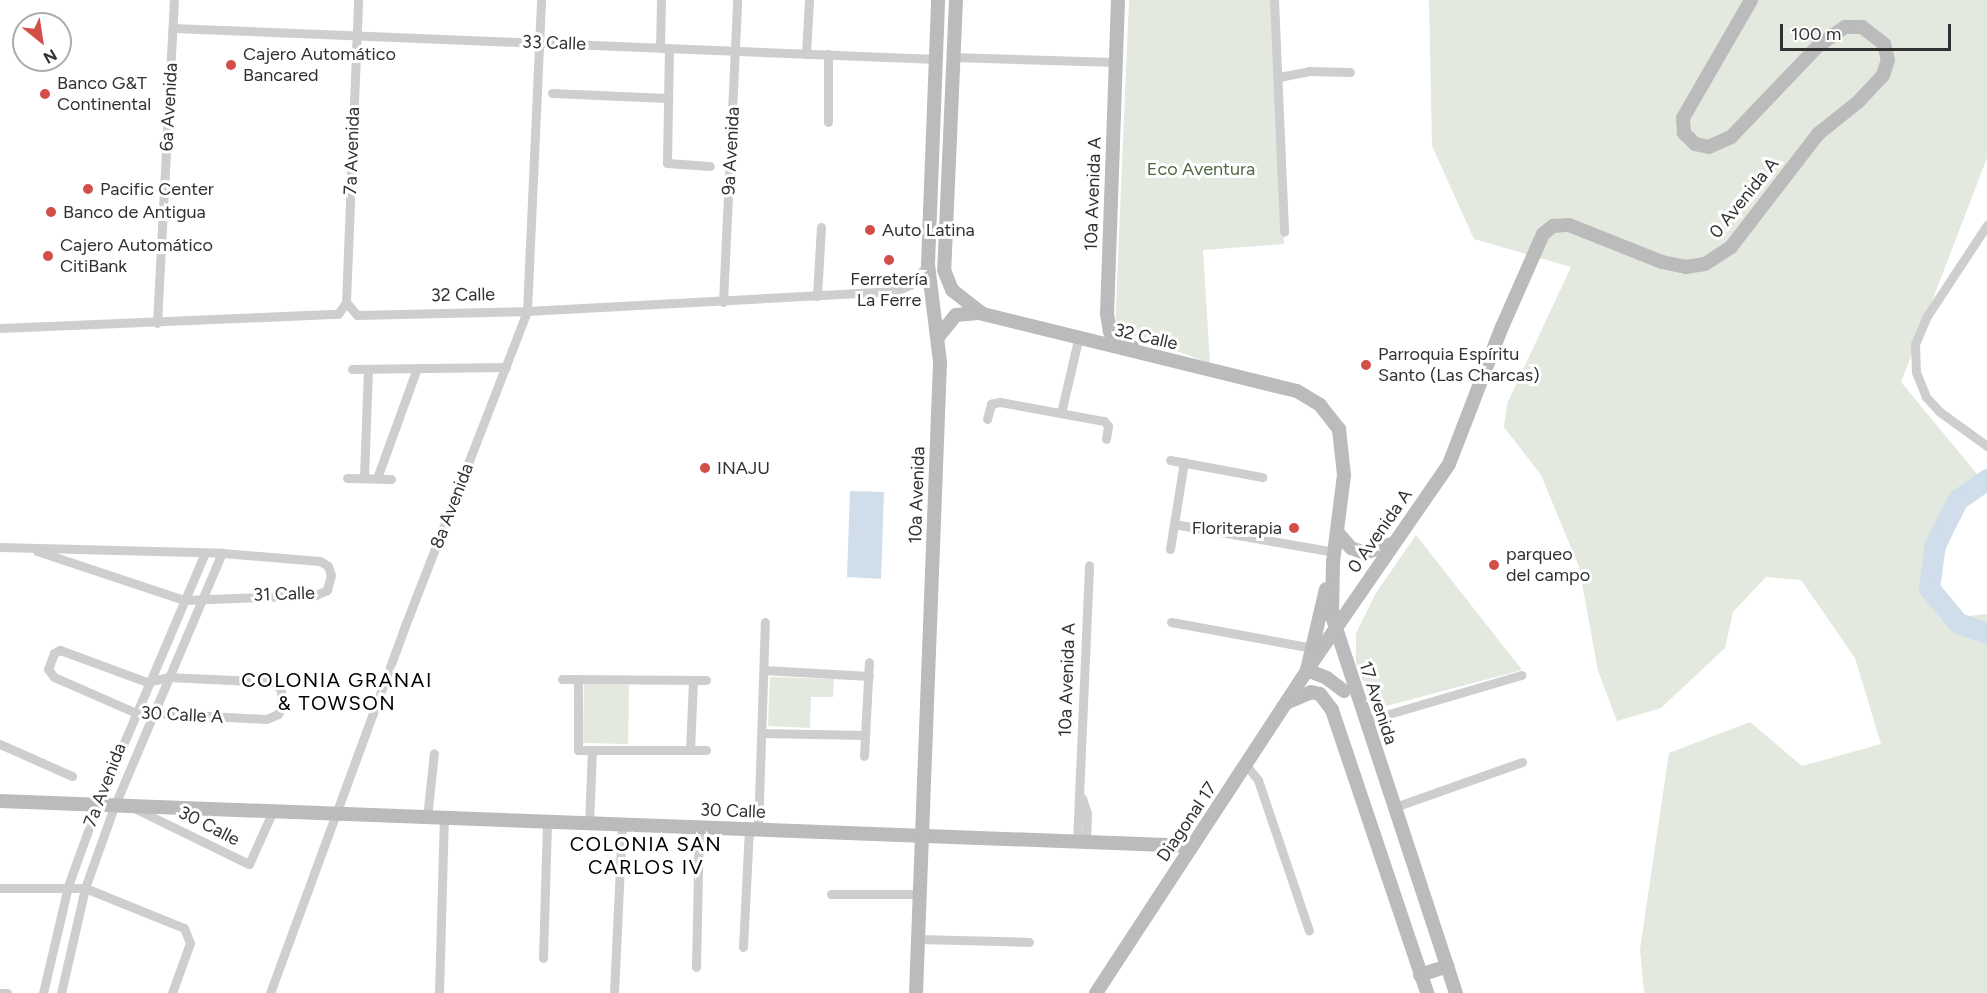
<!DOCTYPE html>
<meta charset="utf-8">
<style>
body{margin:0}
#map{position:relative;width:1987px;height:993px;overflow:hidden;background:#fff;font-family:Figtree,sans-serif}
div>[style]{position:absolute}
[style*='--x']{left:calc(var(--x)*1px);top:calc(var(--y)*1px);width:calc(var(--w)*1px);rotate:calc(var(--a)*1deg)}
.green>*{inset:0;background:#e3e9de}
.water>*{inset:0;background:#d0ddea}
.river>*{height:21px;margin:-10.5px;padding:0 10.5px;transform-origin:10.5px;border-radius:10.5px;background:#d0ddea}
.street>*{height:9px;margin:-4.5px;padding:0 4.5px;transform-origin:4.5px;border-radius:4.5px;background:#cecece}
.secondary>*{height:14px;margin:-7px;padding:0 7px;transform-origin:7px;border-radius:7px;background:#bbb}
.dots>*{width:16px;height:16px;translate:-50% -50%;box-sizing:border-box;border:3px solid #fff;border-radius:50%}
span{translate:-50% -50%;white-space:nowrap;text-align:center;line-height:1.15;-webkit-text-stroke:6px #fff;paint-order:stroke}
.street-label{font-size:18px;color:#313131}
.poi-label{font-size:18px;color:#313131}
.left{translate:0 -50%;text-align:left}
.right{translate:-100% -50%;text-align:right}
.park-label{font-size:18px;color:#516943}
.neighbourhood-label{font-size:20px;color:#000;letter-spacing:1.5px}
.north{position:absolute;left:12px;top:12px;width:60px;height:60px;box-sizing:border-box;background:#fff;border:2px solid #adadad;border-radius:50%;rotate:150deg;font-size:16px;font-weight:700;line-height:24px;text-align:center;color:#313131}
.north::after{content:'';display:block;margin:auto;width:21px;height:27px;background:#d34d49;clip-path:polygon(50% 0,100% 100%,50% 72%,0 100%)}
.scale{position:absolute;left:1780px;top:24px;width:171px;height:27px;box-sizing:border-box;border:3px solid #313131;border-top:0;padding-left:8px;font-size:18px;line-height:21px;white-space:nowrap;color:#313131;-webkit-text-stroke:4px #fff;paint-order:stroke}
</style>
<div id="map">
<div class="green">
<i style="clip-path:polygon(1129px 0,1273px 0,1284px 244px,1203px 250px,1210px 363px,1115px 329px)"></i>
<i style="clip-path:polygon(1429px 0,1987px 0,1987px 158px,1901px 382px,1978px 475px,1929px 588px,1940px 619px,1987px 614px,1987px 993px,1644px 993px,1640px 949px,1669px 753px,1750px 722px,1802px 766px,1881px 744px,1855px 658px,1801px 580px,1766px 577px,1733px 612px,1725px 648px,1661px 708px,1617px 721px,1598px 671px,1579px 567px,1541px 475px,1504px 427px,1507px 404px,1571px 267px,1474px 239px,1432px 146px)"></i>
<i style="clip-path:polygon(1416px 535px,1522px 670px,1375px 709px,1356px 664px,1356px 633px,1376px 593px)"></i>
<i style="clip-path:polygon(770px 677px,834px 679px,833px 697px,811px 697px,810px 728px,768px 726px)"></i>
<i style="clip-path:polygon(584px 684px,629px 685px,628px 744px,583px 743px)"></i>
</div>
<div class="water">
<i style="clip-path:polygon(850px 491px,884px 492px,881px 579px,847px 577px)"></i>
</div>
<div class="river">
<i style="--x:1987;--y:479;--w:35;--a:145"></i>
<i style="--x:1958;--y:499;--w:51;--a:117.1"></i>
<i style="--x:1935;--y:544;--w:44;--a:97.8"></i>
<i style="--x:1929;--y:588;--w:45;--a:50.4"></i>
<i style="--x:1958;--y:623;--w:31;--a:19"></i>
</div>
<div class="street">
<i style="--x:1274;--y:0;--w:232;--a:87.5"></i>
<i style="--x:173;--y:28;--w:764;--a:2.33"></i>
<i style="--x:660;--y:48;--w:48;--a:-88.8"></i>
<i style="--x:669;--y:48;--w:115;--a:91"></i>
<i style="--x:667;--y:163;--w:43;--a:4"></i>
<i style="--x:806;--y:54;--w:54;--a:-86.8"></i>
<i style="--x:953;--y:57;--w:163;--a:1.8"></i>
<i style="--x:1279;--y:77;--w:31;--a:-11"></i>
<i style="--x:1309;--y:71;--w:41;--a:1.4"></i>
<i style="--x:552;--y:93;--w:115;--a:2.5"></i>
<i style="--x:828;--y:122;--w:68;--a:-90"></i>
<i style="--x:1987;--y:225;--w:109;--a:123.4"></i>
<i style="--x:1927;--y:316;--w:30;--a:113"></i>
<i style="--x:1915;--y:344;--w:28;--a:88"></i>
<i style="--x:1916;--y:372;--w:27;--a:68"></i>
<i style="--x:1926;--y:397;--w:21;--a:47"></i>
<i style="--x:1940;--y:412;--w:58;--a:35.9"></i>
<i style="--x:817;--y:296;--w:69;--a:-86.7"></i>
<i style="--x:346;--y:302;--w:17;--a:50"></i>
<i style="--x:357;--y:315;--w:170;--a:-1.3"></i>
<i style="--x:527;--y:311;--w:369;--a:-3.1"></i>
<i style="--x:895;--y:291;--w:16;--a:-22"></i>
<i style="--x:910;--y:285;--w:28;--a:-49"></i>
<i style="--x:723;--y:302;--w:302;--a:-87.3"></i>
<i style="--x:157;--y:323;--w:323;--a:-87"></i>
<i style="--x:0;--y:328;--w:338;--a:-2.4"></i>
<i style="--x:338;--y:314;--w:14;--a:-56"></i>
<i style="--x:346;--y:302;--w:302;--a:-87.7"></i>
<i style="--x:352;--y:369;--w:154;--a:-0.7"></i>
<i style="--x:1061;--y:413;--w:75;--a:-76.9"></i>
<i style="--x:987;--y:419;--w:16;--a:-75"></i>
<i style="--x:991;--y:404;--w:9;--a:-13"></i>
<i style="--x:1000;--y:402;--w:106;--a:10.4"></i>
<i style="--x:1104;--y:421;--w:6;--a:51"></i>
<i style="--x:1108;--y:426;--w:13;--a:99"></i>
<i style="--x:1170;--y:460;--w:94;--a:10.5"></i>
<i style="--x:347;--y:478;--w:44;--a:1.3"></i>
<i style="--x:364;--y:478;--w:109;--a:-87.9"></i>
<i style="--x:377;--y:478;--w:117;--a:-70"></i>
<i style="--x:1174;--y:524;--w:163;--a:9.9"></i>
<i style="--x:0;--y:547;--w:222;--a:1.5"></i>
<i style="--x:222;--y:553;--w:98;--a:4.7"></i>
<i style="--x:320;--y:561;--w:9;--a:32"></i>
<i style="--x:328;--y:566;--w:9;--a:72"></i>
<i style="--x:331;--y:575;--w:16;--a:105"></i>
<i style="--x:327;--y:590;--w:12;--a:156"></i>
<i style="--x:316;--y:595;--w:132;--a:177.8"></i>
<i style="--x:184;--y:600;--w:155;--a:-161.6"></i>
<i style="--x:1170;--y:549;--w:88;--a:-80.9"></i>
<i style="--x:1171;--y:622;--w:144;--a:10.4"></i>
<i style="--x:60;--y:650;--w:93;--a:20.2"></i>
<i style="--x:147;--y:682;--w:22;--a:-13"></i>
<i style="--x:168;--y:677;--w:106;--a:2.7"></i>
<i style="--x:274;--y:682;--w:11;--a:49"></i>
<i style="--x:281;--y:690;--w:17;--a:87"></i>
<i style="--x:282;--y:707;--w:8;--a:120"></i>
<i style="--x:278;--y:714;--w:13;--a:157"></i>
<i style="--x:266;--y:719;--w:132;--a:-177"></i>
<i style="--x:134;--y:712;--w:87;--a:-156.4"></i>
<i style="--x:54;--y:677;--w:10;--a:-127"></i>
<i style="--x:48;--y:669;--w:17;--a:-69"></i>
<i style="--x:54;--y:653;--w:7;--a:-27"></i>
<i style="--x:764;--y:670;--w:105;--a:3.3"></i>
<i style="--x:562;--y:679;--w:144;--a:0.4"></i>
<i style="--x:578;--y:679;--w:71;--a:90"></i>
<i style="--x:578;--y:750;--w:128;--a:0"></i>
<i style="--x:1365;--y:721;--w:163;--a:-16.4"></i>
<i style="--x:762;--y:733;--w:103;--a:1.1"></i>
<i style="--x:0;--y:744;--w:79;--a:24"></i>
<i style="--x:690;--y:750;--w:70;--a:-87.5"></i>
<i style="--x:864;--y:756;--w:94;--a:-87"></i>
<i style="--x:1246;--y:765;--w:19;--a:51"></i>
<i style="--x:1258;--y:780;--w:159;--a:71.3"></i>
<i style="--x:1082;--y:798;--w:16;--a:72"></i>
<i style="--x:1087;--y:813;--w:29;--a:92"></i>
<i style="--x:134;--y:808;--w:128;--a:26"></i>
<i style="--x:249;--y:864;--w:56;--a:-65.7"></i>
<i style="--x:1392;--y:808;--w:138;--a:-19.5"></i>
<i style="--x:427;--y:818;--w:65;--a:-83.9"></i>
<i style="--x:589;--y:824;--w:74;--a:-87.7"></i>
<i style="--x:758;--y:830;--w:208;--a:-88.1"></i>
<i style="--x:1077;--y:842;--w:277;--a:-87.5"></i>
<i style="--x:0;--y:888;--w:85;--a:0"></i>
<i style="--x:85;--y:888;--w:107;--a:22"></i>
<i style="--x:184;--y:928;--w:16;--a:68"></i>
<i style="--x:190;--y:943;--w:53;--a:109.8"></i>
<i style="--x:831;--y:894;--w:89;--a:0"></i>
<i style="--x:918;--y:939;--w:111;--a:1.5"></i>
<i style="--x:743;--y:947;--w:117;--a:-87.1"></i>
<i style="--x:543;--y:958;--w:135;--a:-88.3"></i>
<i style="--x:696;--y:967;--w:139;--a:-88.8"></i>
<i style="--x:0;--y:993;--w:7;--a:0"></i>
<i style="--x:43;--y:993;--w:110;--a:-76.8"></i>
<i style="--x:68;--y:886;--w:85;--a:-70.1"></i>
<i style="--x:97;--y:806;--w:275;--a:-66.9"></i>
<i style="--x:61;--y:993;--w:108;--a:-77.1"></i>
<i style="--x:85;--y:888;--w:86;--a:-70.3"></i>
<i style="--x:114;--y:807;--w:276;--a:-67"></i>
<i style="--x:270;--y:993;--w:386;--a:-69.8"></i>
<i style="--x:403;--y:631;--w:343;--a:-68.8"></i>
<i style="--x:527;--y:311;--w:311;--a:-87.4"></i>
<i style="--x:439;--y:993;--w:174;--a:-88.4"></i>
<i style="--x:614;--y:993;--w:167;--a:-87.3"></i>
</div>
<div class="secondary">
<i style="--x:956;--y:0;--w:270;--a:92.5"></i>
<i style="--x:944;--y:270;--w:22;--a:68"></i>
<i style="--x:952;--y:290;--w:39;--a:38"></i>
<i style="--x:983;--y:314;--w:323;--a:13.8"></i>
<i style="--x:1297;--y:391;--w:27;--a:31"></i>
<i style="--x:1320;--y:405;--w:31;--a:52"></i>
<i style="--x:1339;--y:429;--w:46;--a:83.8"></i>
<i style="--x:1344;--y:475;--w:88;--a:97.2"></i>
<i style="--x:1333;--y:562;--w:54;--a:91.1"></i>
<i style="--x:1332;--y:616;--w:397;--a:71.8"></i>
<i style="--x:1118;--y:0;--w:314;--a:92"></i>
<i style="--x:1107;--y:314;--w:18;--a:81"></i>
<i style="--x:1110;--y:332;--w:27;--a:34"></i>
<i style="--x:938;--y:337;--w:28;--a:-51"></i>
<i style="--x:956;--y:315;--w:25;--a:-5"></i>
<i style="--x:1338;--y:533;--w:20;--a:49"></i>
<i style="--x:1351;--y:548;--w:15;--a:20"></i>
<i style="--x:1365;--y:553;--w:28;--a:-19"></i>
<i style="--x:1344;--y:691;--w:21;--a:-143"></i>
<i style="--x:1327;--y:678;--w:22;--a:-158"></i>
<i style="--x:1307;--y:670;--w:250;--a:-55.4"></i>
<i style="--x:1449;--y:464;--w:147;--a:-68.9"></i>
<i style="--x:1502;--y:327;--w:102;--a:-66.2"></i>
<i style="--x:1543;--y:234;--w:13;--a:-39"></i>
<i style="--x:1553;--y:226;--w:16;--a:-4"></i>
<i style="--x:1569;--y:225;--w:100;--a:21.7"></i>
<i style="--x:1662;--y:262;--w:25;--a:12"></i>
<i style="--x:1686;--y:267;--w:19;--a:-9"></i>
<i style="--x:1705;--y:264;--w:31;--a:-33"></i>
<i style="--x:1731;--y:247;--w:143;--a:-52.4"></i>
<i style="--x:1818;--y:134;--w:51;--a:-38.7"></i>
<i style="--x:1858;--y:102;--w:37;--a:-47"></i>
<i style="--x:1883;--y:75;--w:16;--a:-72"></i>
<i style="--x:1888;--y:60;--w:16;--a:-104"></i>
<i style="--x:1884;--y:44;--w:28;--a:-142"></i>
<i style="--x:1862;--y:27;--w:17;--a:180"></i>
<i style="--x:1845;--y:27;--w:33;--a:145"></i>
<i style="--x:1818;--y:46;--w:126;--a:133.7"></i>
<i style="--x:1731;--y:137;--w:24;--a:156"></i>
<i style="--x:1709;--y:147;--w:14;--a:-168"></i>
<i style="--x:1695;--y:144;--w:16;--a:-135"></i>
<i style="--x:1684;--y:133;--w:15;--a:-94"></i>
<i style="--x:1683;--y:118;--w:136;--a:-60"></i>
<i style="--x:1288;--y:702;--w:25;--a:-23"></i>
<i style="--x:1311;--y:692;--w:9;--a:13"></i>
<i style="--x:1320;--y:694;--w:20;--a:53"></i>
<i style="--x:1332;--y:710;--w:299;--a:71.4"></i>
<i style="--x:0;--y:801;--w:1193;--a:2.16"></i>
<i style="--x:1420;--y:975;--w:29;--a:-18"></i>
<i style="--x:916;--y:993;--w:631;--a:-87.82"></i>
<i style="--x:940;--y:362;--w:99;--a:-97"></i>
<i style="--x:928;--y:264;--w:264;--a:-87.8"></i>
<i style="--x:1096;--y:993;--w:386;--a:-56.8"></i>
<i style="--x:1307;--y:670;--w:83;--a:-76.8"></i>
</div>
<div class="dots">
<i style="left:231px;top:65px;background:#d34d49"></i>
<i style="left:45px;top:94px;background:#d34d49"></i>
<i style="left:88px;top:189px;background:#d34d49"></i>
<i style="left:51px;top:212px;background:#d34d49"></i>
<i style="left:870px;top:230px;background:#d34d49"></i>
<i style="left:48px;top:256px;background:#d34d49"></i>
<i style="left:889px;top:260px;background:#d34d49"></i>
<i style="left:1366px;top:365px;background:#d34d49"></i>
<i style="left:705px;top:468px;background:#d34d49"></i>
<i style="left:1294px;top:528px;background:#d34d49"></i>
<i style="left:1494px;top:565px;background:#d34d49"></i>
</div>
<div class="street-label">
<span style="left:554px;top:43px;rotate:2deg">33 Calle</span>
<span style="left:169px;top:107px;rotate:-87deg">6a Avenida</span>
<span style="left:352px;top:151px;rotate:-88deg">7a Avenida</span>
<span style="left:731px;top:151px;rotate:-87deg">9a Avenida</span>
<span style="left:1093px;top:194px;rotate:-88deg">10a Avenida A</span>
<span style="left:1744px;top:198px;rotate:-51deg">0 Avenida A</span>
<span style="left:463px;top:295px;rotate:-1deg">32 Calle</span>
<span style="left:1146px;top:337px;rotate:13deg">32 Calle</span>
<span style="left:917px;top:495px;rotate:-88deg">10a Avenida</span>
<span style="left:452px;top:506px;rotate:-69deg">8a Avenida</span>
<span style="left:1380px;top:531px;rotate:-55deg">0 Avenida A</span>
<span style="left:284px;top:594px;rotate:-2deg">31 Calle</span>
<span style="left:1067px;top:680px;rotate:-88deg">10a Avenida A</span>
<span style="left:1378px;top:703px;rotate:72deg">17 Avenida</span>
<span style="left:182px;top:715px;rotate:3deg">30 Calle A</span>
<span style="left:105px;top:785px;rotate:-69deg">7a Avenida</span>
<span style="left:733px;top:811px;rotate:2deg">30 Calle</span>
<span style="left:1187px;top:822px;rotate:-56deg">Diagonal 17</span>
<span style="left:209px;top:826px;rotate:27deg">30 Calle</span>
</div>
<div class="poi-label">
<span class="left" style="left:243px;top:65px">Cajero Automático<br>Bancared</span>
<span class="left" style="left:57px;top:94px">Banco G&amp;T<br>Continental</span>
<span class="left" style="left:100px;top:189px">Pacific Center</span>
<span class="left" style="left:63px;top:212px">Banco de Antigua</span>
<span class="left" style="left:882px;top:230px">Auto Latina</span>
<span class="left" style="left:60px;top:256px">Cajero Automático<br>CitiBank</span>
<span style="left:889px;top:290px">Ferretería<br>La Ferre</span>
<span class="left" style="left:1378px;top:365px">Parroquia Espíritu<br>Santo (Las Charcas)</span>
<span class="left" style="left:717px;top:468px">INAJU</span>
<span class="right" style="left:1282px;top:528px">Floriterapia</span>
<span class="left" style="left:1506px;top:565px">parqueo<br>del campo</span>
</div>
<div class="park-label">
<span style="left:1201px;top:169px">Eco Aventura</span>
</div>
<div class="neighbourhood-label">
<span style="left:337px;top:692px">COLONIA GRANAI<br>&amp; TOWSON</span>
<span style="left:646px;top:856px">COLONIA SAN<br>CARLOS IV</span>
</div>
<div class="north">N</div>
<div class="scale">100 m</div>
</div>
